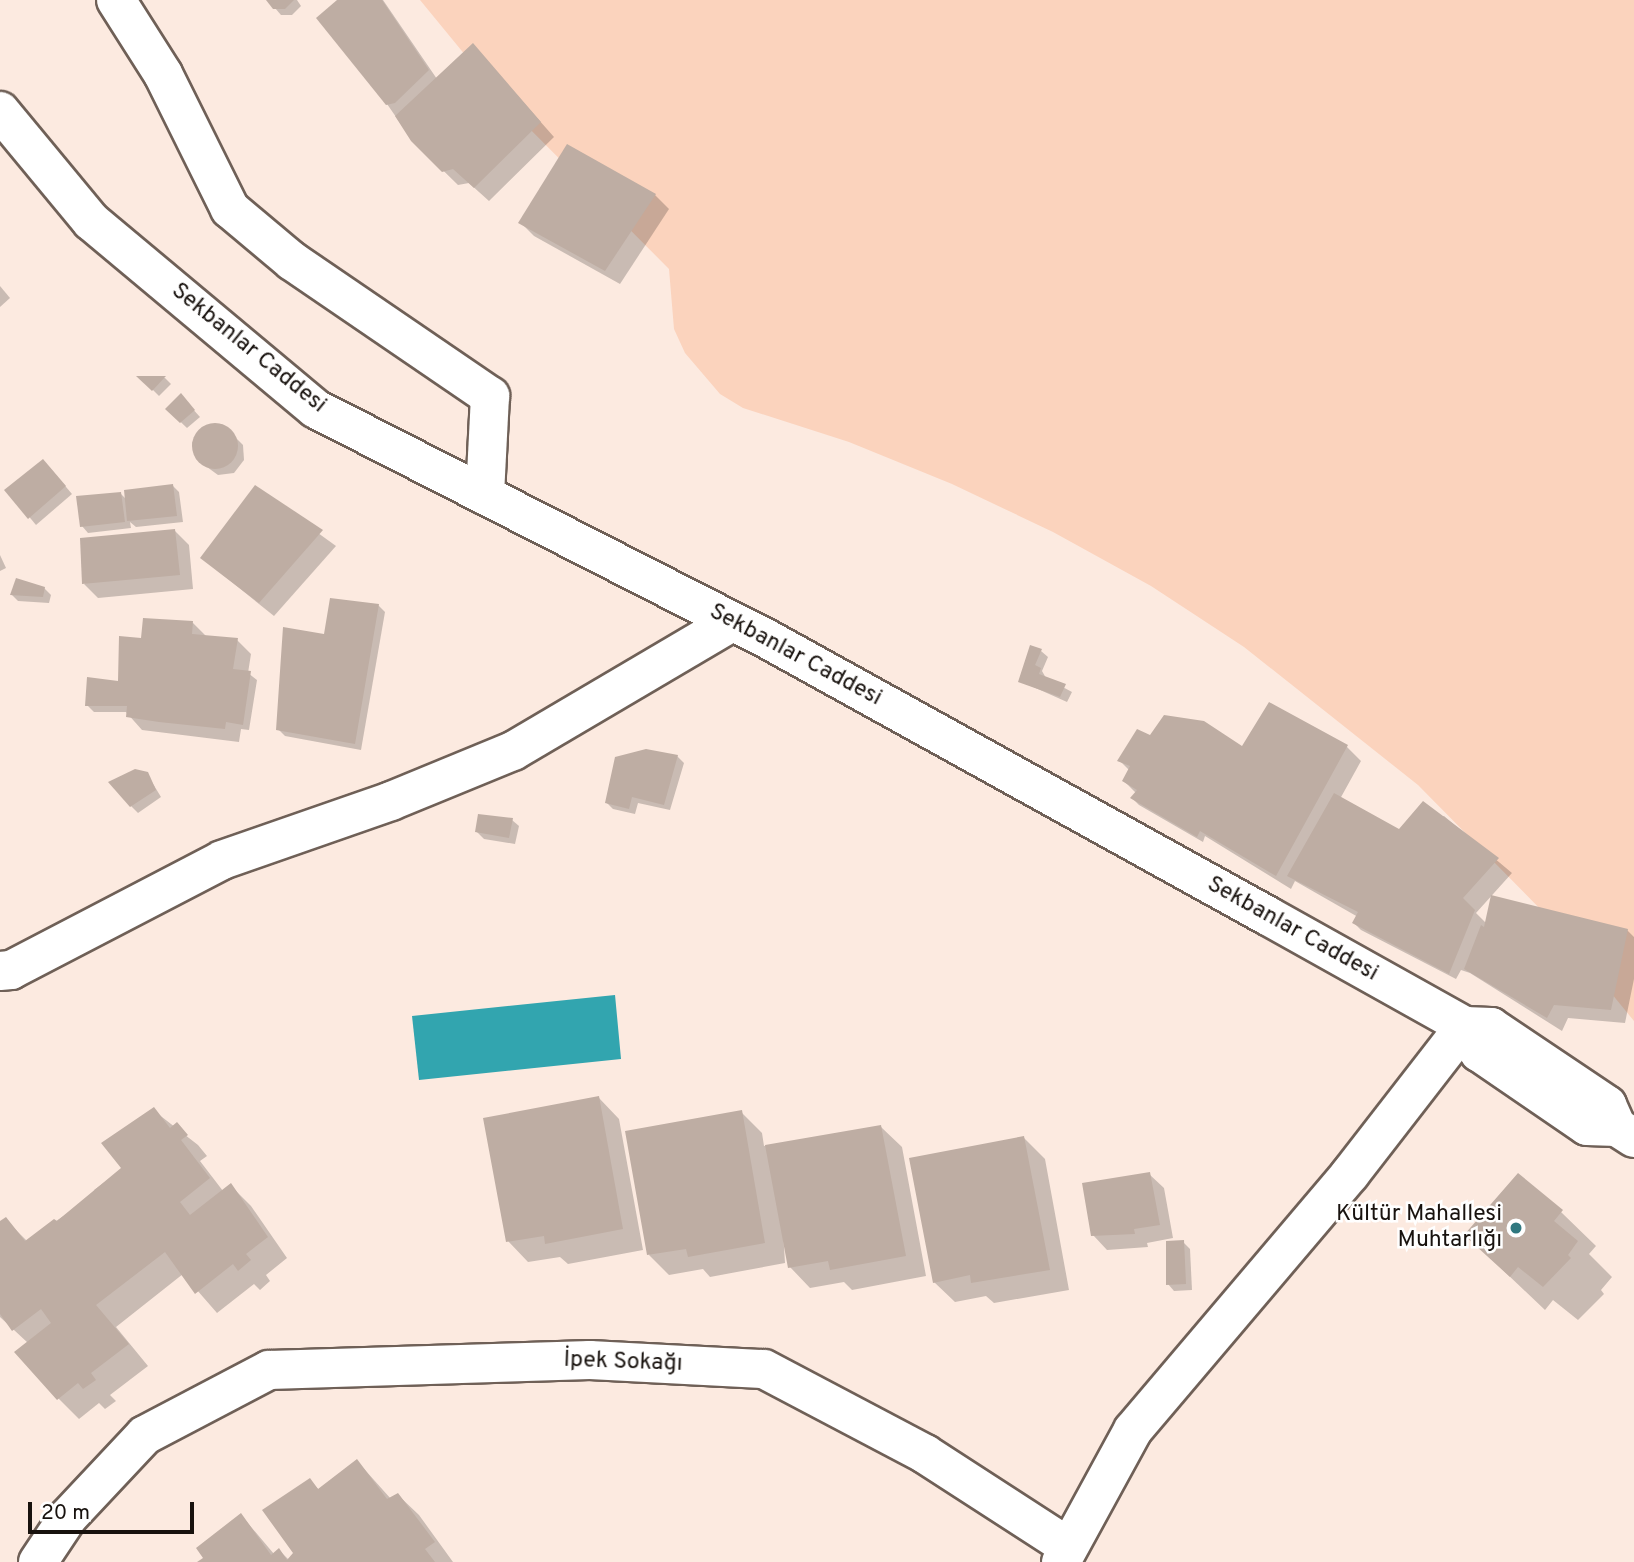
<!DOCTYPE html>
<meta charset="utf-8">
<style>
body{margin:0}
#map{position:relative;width:1634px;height:1562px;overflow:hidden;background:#fceae0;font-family:Overpass,sans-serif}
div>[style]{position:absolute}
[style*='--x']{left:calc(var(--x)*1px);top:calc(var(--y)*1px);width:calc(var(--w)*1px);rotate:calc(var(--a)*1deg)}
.green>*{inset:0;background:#fbd3bd}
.water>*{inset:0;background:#32a5af}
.shadow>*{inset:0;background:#0003}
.building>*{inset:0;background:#beada3}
.round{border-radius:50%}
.roads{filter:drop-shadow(2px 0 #6f6057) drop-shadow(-2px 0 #6f6057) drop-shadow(0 2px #6f6057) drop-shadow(0 -2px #6f6057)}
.street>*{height:38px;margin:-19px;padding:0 19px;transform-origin:19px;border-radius:19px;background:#fff}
.secondary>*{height:38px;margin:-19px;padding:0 19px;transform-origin:19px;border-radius:19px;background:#fff}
.dots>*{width:19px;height:19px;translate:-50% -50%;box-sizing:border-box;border:4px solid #fff;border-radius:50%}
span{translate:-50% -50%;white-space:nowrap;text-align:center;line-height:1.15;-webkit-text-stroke:5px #fff;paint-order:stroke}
.street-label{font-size:23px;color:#18120e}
.poi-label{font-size:23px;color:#18120e}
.right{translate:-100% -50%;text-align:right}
.scale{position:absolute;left:28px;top:1502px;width:166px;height:32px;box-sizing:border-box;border:4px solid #18120e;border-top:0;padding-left:9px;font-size:21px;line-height:24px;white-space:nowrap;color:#18120e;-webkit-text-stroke:5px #fff;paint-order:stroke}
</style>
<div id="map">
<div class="green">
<i style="clip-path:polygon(420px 0,1634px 0,1634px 1021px,1553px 922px,1418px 785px,1244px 647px,1151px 586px,1053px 532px,952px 484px,849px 442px,743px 408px,720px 394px,685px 353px,674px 329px,669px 269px,507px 106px)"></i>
</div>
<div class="water">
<i style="clip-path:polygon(615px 995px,621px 1059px,419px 1080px,412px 1016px)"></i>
</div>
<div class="shadow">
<i style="clip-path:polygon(268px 0,297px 0,301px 6px,292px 15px,281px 15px)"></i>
<i style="clip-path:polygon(339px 0,383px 0,437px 79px,486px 60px,554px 137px,489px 201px,469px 183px,458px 185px,412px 140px,387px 104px)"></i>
<i style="clip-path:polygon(567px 146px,655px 195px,669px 209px,620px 284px,534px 236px,520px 222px)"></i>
<i style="clip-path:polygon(0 286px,10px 298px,0 307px)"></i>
<i style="clip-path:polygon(141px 378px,165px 378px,171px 384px,159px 396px)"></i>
<i style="clip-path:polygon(181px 396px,200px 417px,187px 428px,167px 409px)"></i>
<i style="clip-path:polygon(222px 424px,243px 445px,244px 460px,234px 473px,218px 475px,196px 459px,192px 443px,202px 427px)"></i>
<i style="clip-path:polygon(50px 468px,72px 494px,36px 525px,7px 490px)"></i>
<i style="clip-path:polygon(173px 486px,179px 492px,183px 522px,136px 527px,130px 522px,131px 528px,88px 533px,82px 526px,121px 494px,126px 499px)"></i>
<i style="clip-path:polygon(256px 488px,336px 546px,274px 616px,202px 558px)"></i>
<i style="clip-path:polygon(175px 531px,189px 545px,193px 589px,98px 598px,84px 584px)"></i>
<i style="clip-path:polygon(0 555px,6px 568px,0 571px)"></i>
<i style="clip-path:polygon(44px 588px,51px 595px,49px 603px,18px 601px,12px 595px)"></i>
<i style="clip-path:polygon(378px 605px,385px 612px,361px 750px,285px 736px,278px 729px,325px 636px)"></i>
<i style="clip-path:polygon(193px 623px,207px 637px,237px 640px,251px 654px,248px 673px,257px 680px,249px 730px,241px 729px,239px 742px,142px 730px,126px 712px,94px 712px,87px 705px,119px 685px,143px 640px)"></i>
<i style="clip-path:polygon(1041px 651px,1048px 657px,1042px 671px,1046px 678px,1072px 692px,1067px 702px,1020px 681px)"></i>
<i style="clip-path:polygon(1150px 737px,1243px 749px,1347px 747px,1361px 761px,1340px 799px,1400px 831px,1444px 816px,1512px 873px,1476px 913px,1487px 924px,1627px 930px,1634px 937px,1634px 979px,1625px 1023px,1568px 1018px,1562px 1031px,1470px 973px,1461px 970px,1456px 979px,1361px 930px,1354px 923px,1358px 917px,1295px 881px,1291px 889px,1205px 836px,1203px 842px,1139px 805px,1132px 798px,1136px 793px,1124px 781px,1129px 770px,1120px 761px)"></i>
<i style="clip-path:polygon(677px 756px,684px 763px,670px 810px,638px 803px,635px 814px,613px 809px,606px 802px)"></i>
<i style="clip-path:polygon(147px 774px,161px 797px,138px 813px,131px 806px)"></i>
<i style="clip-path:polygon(512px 820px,519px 826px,515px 844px,484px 839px,477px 832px)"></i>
<i style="clip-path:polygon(599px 1098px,619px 1119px,643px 1250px,568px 1264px,560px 1257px,528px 1262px,508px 1241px)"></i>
<i style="clip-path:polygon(153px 1110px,198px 1145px,207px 1156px,200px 1161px,223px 1191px,230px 1185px,251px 1206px,287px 1258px,266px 1275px,270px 1281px,260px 1290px,254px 1284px,217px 1313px,183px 1274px,116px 1327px,148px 1366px,110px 1395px,116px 1401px,105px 1409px,99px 1403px,79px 1419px,58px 1398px,28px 1343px,0 1317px,0 1224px,5px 1219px,27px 1241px,97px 1193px,94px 1190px,124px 1168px)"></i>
<i style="clip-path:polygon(741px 1112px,762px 1133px,764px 1146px,881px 1127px,902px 1147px,926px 1276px,852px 1290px,844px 1282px,810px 1288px,790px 1267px,783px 1231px,785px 1263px,710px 1277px,703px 1269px,669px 1275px,649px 1255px)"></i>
<i style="clip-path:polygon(1024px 1138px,1045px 1159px,1069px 1290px,994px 1303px,986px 1296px,955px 1302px,934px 1282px)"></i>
<i style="clip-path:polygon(1149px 1174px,1164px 1188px,1173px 1238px,1147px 1243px,1148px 1247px,1107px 1250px,1093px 1235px)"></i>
<i style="clip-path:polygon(1561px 1212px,1596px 1246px,1589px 1254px,1612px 1277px,1601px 1290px,1604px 1294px,1578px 1320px,1553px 1300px,1545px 1310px,1466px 1235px)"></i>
<i style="clip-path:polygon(1183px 1242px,1190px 1249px,1192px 1290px,1174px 1291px,1168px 1284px)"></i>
<i style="clip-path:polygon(357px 1461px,391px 1499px,398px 1495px,419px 1515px,453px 1562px,200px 1562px,241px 1515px,274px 1554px,279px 1550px,289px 1560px,296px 1553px,310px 1480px,319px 1490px)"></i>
</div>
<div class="building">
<i style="clip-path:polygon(266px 0,294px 0,285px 9px,273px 9px)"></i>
<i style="clip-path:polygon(337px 0,382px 0,429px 70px,395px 103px,386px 105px,316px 18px)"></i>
<i style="clip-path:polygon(473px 43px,541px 122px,474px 188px,453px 169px,442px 172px,411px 141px,395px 116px)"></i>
<i style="clip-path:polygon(567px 144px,656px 194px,605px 271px,518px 223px)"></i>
<i style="clip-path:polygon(136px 376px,166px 376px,152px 391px)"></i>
<i style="clip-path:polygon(181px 393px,195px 410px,180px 423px,165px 409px)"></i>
<i class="round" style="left:192px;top:423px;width:46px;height:46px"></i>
<i style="clip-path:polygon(43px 459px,66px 486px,28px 519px,4px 490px)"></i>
<i style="clip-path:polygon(173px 484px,177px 516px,127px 521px,124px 490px)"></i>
<i style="clip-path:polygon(255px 485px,323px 530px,259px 603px,200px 558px)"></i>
<i style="clip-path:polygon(121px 492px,125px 522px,80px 527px,76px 496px)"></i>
<i style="clip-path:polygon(175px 529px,180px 575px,82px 584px,80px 538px)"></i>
<i style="clip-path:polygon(16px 578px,45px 587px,43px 597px,10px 595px)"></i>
<i style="clip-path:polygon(330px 598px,379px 604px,355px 744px,276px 730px,283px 627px,324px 634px)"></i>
<i style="clip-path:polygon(143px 618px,193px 621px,192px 634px,238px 638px,233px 669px,251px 671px,243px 725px,226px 722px,225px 729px,159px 722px,126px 717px,127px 706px,85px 706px,87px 677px,118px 681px,119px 636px,141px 638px)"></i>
<i style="clip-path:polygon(1030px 645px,1042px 649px,1035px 665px,1041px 668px,1039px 674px,1066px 684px,1060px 697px,1018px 682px)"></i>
<i style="clip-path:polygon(1269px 702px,1348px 745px,1276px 876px,1200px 831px,1197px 837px,1130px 798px,1137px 790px,1122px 781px,1130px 766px,1117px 761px,1137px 729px,1150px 735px,1164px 715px,1204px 721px,1242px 746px)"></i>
<i style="clip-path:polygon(646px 749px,678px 755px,664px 805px,632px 797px,629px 809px,605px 803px,615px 757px)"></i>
<i style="clip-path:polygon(135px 769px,148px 772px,156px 790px,130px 807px,108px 782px)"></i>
<i style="clip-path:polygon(1334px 793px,1399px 829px,1423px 801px,1499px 858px,1463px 898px,1475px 910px,1449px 974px,1352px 923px,1358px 912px,1287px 876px)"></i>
<i style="clip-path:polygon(478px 814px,513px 818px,509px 838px,475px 832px)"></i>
<i style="clip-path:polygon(1491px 895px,1628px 929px,1611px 1010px,1554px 1005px,1547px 1018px,1464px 969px,1481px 925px,1484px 927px)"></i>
<i style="clip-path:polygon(599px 1096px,623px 1229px,545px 1244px,544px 1236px,506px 1242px,483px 1118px)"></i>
<i style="clip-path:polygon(154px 1107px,170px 1128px,177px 1122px,188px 1135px,181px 1140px,210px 1178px,180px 1202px,190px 1215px,231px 1183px,268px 1237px,246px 1254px,251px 1260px,238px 1271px,233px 1264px,195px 1294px,165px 1252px,96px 1305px,129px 1344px,91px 1373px,96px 1380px,83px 1389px,78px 1383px,57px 1400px,14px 1352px,51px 1323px,41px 1309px,12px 1331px,0 1314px,0 1221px,6px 1217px,25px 1241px,54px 1219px,57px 1221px,121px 1168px,101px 1143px)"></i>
<i style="clip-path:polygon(742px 1110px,765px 1243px,688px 1257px,686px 1249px,647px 1255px,625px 1131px)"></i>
<i style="clip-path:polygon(881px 1125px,906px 1256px,830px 1270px,828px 1261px,788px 1268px,765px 1145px)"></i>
<i style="clip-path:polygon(1024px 1136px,1050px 1270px,971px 1283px,970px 1275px,933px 1283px,909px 1158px)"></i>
<i style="clip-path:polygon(1150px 1172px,1160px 1225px,1134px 1229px,1135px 1234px,1091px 1236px,1082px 1183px)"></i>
<i style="clip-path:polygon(1518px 1173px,1563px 1210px,1554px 1221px,1578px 1241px,1568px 1255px,1571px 1258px,1543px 1287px,1518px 1267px,1510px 1277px,1464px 1235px)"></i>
<i style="clip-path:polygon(1184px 1240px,1186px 1284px,1166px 1285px,1166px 1241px)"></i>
<i style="clip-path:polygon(357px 1459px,387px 1499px,398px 1493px,435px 1542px,425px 1549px,435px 1562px,197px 1562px,203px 1558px,196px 1548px,241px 1513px,271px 1555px,279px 1548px,287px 1560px,293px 1553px,262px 1510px,310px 1478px,318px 1489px)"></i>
</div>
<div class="roads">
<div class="street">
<i style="--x:116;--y:0;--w:88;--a:57.6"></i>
<i style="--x:163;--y:74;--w:151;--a:63.6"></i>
<i style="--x:230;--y:209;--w:81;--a:40"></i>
<i style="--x:292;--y:261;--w:240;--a:34.3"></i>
<i style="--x:490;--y:396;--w:99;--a:92.9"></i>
<i style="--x:0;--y:971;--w:11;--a:-5"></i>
<i style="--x:11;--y:970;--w:238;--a:-27.5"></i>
<i style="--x:222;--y:860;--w:179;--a:-19.2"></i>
<i style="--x:391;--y:801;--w:132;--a:-22.3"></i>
<i style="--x:513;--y:751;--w:254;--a:-30.5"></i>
<i style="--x:38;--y:1562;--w:54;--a:-56.3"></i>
<i style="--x:68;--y:1517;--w:112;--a:-46.8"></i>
<i style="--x:145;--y:1435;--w:140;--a:-27.7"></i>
<i style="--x:269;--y:1370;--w:321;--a:-1.8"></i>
<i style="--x:590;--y:1360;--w:174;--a:3"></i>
<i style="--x:764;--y:1369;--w:182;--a:27.8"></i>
<i style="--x:925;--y:1454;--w:171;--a:32.9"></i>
<i style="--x:1061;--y:1562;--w:150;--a:-61.4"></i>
<i style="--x:1133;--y:1430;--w:336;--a:-49.7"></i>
<i style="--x:1350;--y:1174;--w:187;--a:-52.2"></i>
</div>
<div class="secondary">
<i style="--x:0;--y:111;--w:143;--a:50.4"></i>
<i style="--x:91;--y:221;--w:293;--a:39.9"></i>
<i style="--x:316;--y:409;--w:508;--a:27.02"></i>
<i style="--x:769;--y:640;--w:570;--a:28.95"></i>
<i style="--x:1268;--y:916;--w:226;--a:29.2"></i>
<i style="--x:1465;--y:1026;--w:30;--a:62"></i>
<i style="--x:1479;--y:1052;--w:131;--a:34.4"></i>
<i style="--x:1587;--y:1126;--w:30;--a:2"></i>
<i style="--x:1617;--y:1127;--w:20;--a:33"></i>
<i style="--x:1465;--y:1026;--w:26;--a:2"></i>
<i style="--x:1491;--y:1027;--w:140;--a:33.9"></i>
<i style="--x:1607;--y:1105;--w:24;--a:66"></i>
</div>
</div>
<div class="dots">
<i style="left:1516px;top:1228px;background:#30787f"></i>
</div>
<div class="street-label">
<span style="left:248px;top:349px;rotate:39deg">Sekbanlar Caddesi</span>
<span style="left:795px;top:656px;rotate:28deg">Sekbanlar Caddesi</span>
<span style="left:1292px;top:930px;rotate:29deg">Sekbanlar Caddesi</span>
<span style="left:623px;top:1363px;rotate:2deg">İpek Sokağı</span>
</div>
<div class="poi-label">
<span class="right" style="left:1502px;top:1228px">Kültür Mahallesi<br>Muhtarlığı</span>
</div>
<div class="scale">20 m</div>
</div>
